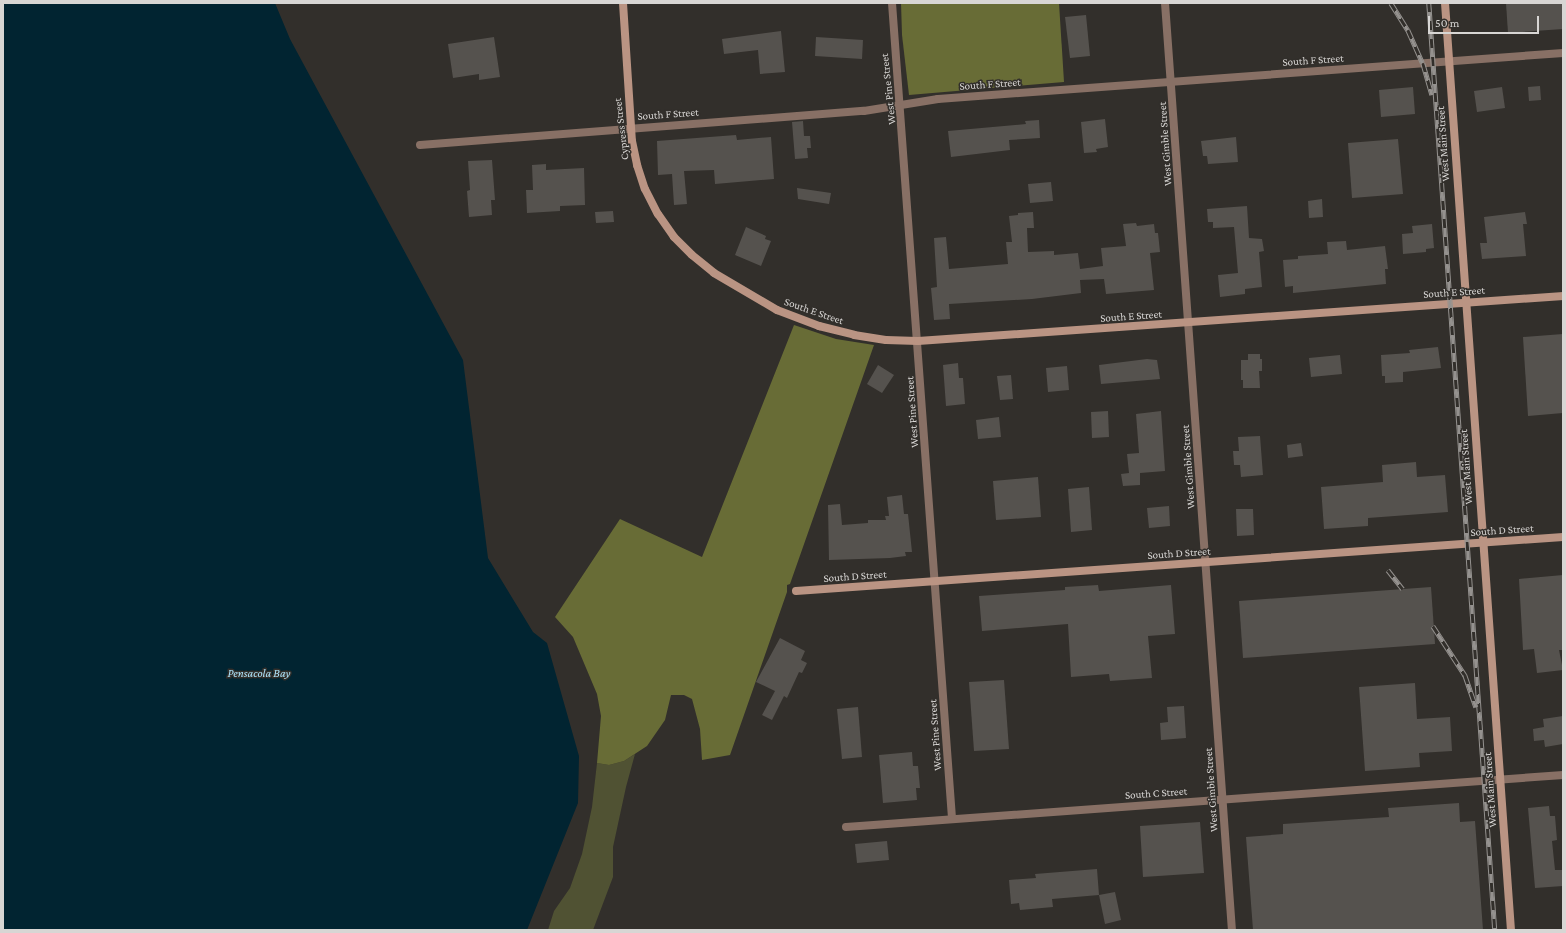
<!DOCTYPE html>
<style>
body{margin:0}
#map{position:relative;width:1566px;height:933px;overflow:hidden;background:#322f2b;font-family:"Crimson Pro",serif}
div>[style]{position:absolute}
[style*='--x']{left:calc(var(--x)*1px);top:calc(var(--y)*1px);width:calc(var(--w)*1px);rotate:calc(var(--a)*1deg)}
.green>*{inset:0;background:#505233}
.forest>*{inset:0;background:#686c36}
.water>*{inset:0;background:#012431}
.building>*{inset:0;background:#55524e}
.street>*{height:8px;margin:-4px;padding:0 4px;transform-origin:4px;border-radius:4px;background:#887065}
.secondary>*{height:8px;margin:-4px;padding:0 4px;transform-origin:4px;border-radius:4px;background:#ba9483}
.rail>*{height:4.5px;margin-top:-2.25px;transform-origin:0;background:repeating-linear-gradient(90deg,#322f2b 0 9px,#95928f 0 18px);box-sizing:border-box;border-block:1px solid #95928f}
span{translate:-50% -50%;white-space:nowrap;text-align:center;line-height:1.15;-webkit-text-stroke:3px #322f2b;paint-order:stroke}
.street-label{font-size:11px;color:#d8d6d4}
.water-label{font-size:12px;color:#aee4fb;font-style:italic}
.frame{position:absolute;inset:0;border:4px solid #d8d6d4;pointer-events:none}
.scale{position:absolute;left:1428px;top:16px;width:111px;height:18px;box-sizing:border-box;border:2px solid #d8d6d4;border-top:0;padding-left:5px;font-size:12px;line-height:14px;white-space:nowrap;color:#d8d6d4;-webkit-text-stroke:3px #322f2b;paint-order:stroke}
</style>
<div id="map">
<div class="green">
<i style="clip-path:polygon(635px 754px,626px 787px,613px 847px,613px 877px,593px 930px,548px 930px,554px 911px,570px 888px,582px 854px,592px 807px,597px 763px,609px 765px,624px 761px)"></i>
</div>
<div class="forest">
<i style="clip-path:polygon(901px 3px,1059px 3px,1064px 82px,909px 95px,902px 35px)"></i>
<i style="clip-path:polygon(794px 325px,836px 339px,874px 345px,790px 584px,787px 585px,787px 592px,730px 755px,702px 760px,700px 729px,692px 699px,684px 695px,671px 695px,665px 720px,647px 746px,624px 761px,609px 765px,597px 763px,601px 716px,597px 694px,573px 637px,555px 617px,620px 519px,702px 557px)"></i>
</div>
<div class="water">
<i style="clip-path:polygon(3px 3px,275px 3px,290px 39px,463px 360px,488px 558px,533px 632px,547px 643px,579px 756px,578px 803px,527px 930px,3px 930px)"></i>
</div>
<div class="building">
<i style="clip-path:polygon(1506px 3px,1563px 3px,1563px 29px,1508px 33px)"></i>
<i style="clip-path:polygon(1086px 15px,1090px 56px,1070px 58px,1065px 17px)"></i>
<i style="clip-path:polygon(781px 31px,785px 72px,760px 74px,758px 50px,724px 54px,722px 39px)"></i>
<i style="clip-path:polygon(494px 37px,500px 77px,479px 80px,479px 74px,453px 78px,448px 44px)"></i>
<i style="clip-path:polygon(816px 37px,863px 40px,862px 59px,815px 56px)"></i>
<i style="clip-path:polygon(1540px 86px,1541px 100px,1529px 101px,1528px 87px)"></i>
<i style="clip-path:polygon(1413px 87px,1415px 114px,1381px 117px,1379px 90px)"></i>
<i style="clip-path:polygon(1502px 87px,1505px 108px,1477px 112px,1474px 91px)"></i>
<i style="clip-path:polygon(1105px 119px,1108px 147px,1096px 149px,1097px 152px,1084px 153px,1081px 122px)"></i>
<i style="clip-path:polygon(1039px 120px,1040px 138px,1009px 140px,1010px 150px,951px 157px,948px 131px,1026px 124px,1025px 121px)"></i>
<i style="clip-path:polygon(803px 121px,804px 136px,810px 136px,811px 148px,807px 148px,808px 158px,795px 159px,792px 122px)"></i>
<i style="clip-path:polygon(736px 135px,737px 140px,771px 137px,774px 179px,715px 184px,714px 170px,684px 171px,687px 204px,674px 205px,672px 174px,658px 175px,657px 141px)"></i>
<i style="clip-path:polygon(1236px 137px,1238px 162px,1208px 164px,1207px 156px,1203px 156px,1201px 141px)"></i>
<i style="clip-path:polygon(1398px 139px,1403px 194px,1352px 198px,1348px 143px)"></i>
<i style="clip-path:polygon(492px 160px,495px 200px,491px 200px,492px 215px,469px 217px,467px 191px,470px 190px,468px 161px)"></i>
<i style="clip-path:polygon(546px 164px,546px 170px,584px 168px,585px 205px,560px 206px,560px 211px,527px 213px,526px 190px,533px 190px,532px 165px)"></i>
<i style="clip-path:polygon(1051px 182px,1053px 201px,1030px 203px,1028px 184px)"></i>
<i style="clip-path:polygon(797px 188px,831px 193px,829px 204px,798px 199px)"></i>
<i style="clip-path:polygon(1322px 199px,1323px 217px,1309px 218px,1308px 201px)"></i>
<i style="clip-path:polygon(1247px 206px,1249px 238px,1262px 239px,1264px 251px,1259px 252px,1262px 287px,1245px 289px,1245px 294px,1220px 297px,1218px 275px,1238px 273px,1234px 227px,1213px 228px,1213px 222px,1208px 222px,1207px 209px)"></i>
<i style="clip-path:polygon(613px 211px,614px 222px,596px 223px,595px 212px)"></i>
<i style="clip-path:polygon(1033px 212px,1034px 228px,1027px 228px,1028px 252px,1054px 251px,1054px 255px,1078px 253px,1080px 269px,1103px 266px,1101px 248px,1126px 246px,1123px 224px,1136px 223px,1137px 226px,1154px 224px,1155px 233px,1158px 233px,1160px 252px,1150px 253px,1154px 290px,1106px 294px,1104px 279px,1080px 280px,1081px 293px,1032px 299px,949px 304px,950px 319px,934px 320px,931px 288px,937px 287px,934px 238px,946px 237px,949px 269px,1008px 264px,1006px 242px,1012px 242px,1009px 216px,1018px 215px,1018px 213px)"></i>
<i style="clip-path:polygon(1525px 212px,1527px 224px,1523px 224px,1526px 256px,1482px 259px,1480px 243px,1487px 243px,1484px 217px)"></i>
<i style="clip-path:polygon(1432px 224px,1434px 248px,1426px 249px,1426px 252px,1403px 254px,1402px 234px,1413px 233px,1412px 226px)"></i>
<i style="clip-path:polygon(746px 227px,766px 236px,765px 239px,771px 241px,761px 266px,735px 255px)"></i>
<i style="clip-path:polygon(1346px 241px,1347px 250px,1385px 246px,1388px 269px,1385px 269px,1386px 284px,1293px 293px,1293px 286px,1285px 287px,1283px 260px,1298px 259px,1298px 256px,1328px 254px,1327px 242px)"></i>
<i style="clip-path:polygon(1563px 334px,1563px 413px,1528px 416px,1523px 337px)"></i>
<i style="clip-path:polygon(1438px 347px,1441px 368px,1403px 372px,1403px 382px,1385px 383px,1385px 376px,1382px 376px,1381px 355px,1410px 353px,1409px 350px)"></i>
<i style="clip-path:polygon(1248px 354px,1260px 354px,1260px 359px,1262px 359px,1262px 371px,1259px 371px,1260px 388px,1243px 388px,1243px 380px,1241px 380px,1241px 360px,1248px 360px)"></i>
<i style="clip-path:polygon(1340px 355px,1342px 374px,1311px 377px,1309px 358px)"></i>
<i style="clip-path:polygon(1147px 359px,1157px 360px,1160px 379px,1101px 384px,1099px 365px)"></i>
<i style="clip-path:polygon(958px 363px,959px 378px,963px 378px,965px 404px,946px 406px,943px 365px)"></i>
<i style="clip-path:polygon(878px 365px,894px 375px,882px 393px,867px 384px)"></i>
<i style="clip-path:polygon(1067px 366px,1069px 390px,1048px 392px,1046px 368px)"></i>
<i style="clip-path:polygon(1011px 375px,1013px 399px,1000px 400px,997px 376px)"></i>
<i style="clip-path:polygon(1108px 411px,1109px 437px,1092px 438px,1091px 412px)"></i>
<i style="clip-path:polygon(1161px 411px,1165px 471px,1140px 473px,1140px 485px,1123px 486px,1121px 474px,1129px 473px,1127px 454px,1139px 453px,1136px 414px)"></i>
<i style="clip-path:polygon(999px 417px,1001px 437px,978px 439px,976px 420px)"></i>
<i style="clip-path:polygon(1260px 436px,1263px 475px,1241px 477px,1240px 465px,1234px 465px,1233px 451px,1239px 451px,1238px 437px)"></i>
<i style="clip-path:polygon(1301px 443px,1303px 456px,1288px 458px,1287px 445px)"></i>
<i style="clip-path:polygon(1416px 462px,1417px 477px,1445px 475px,1448px 512px,1368px 518px,1368px 526px,1324px 529px,1321px 487px,1383px 482px,1382px 465px)"></i>
<i style="clip-path:polygon(1038px 477px,1041px 517px,996px 520px,993px 481px)"></i>
<i style="clip-path:polygon(1089px 487px,1092px 530px,1071px 532px,1068px 489px)"></i>
<i style="clip-path:polygon(902px 495px,904px 514px,908px 514px,912px 552px,905px 552px,906px 556px,890px 558px,829px 560px,828px 505px,840px 504px,842px 525px,868px 523px,868px 520px,886px 520px,885px 516px,889px 516px,887px 497px)"></i>
<i style="clip-path:polygon(1169px 506px,1170px 526px,1149px 528px,1147px 508px)"></i>
<i style="clip-path:polygon(1236px 509px,1253px 509px,1254px 535px,1237px 536px)"></i>
<i style="clip-path:polygon(1563px 575px,1563px 650px,1559px 650px,1563px 670px,1537px 673px,1534px 649px,1523px 650px,1519px 579px)"></i>
<i style="clip-path:polygon(1098px 585px,1099px 591px,1171px 585px,1175px 634px,1148px 636px,1152px 678px,1110px 681px,1109px 674px,1071px 677px,1068px 624px,982px 631px,979px 596px,1065px 590px,1065px 587px)"></i>
<i style="clip-path:polygon(1431px 587px,1435px 644px,1243px 658px,1239px 601px)"></i>
<i style="clip-path:polygon(780px 638px,805px 651px,801px 660px,807px 663px,802px 673px,799px 672px,787px 698px,784px 696px,772px 720px,762px 715px,775px 691px,756px 682px)"></i>
<i style="clip-path:polygon(1004px 680px,1009px 749px,974px 751px,969px 682px)"></i>
<i style="clip-path:polygon(1415px 683px,1417px 719px,1450px 717px,1452px 751px,1419px 753px,1420px 767px,1365px 771px,1359px 687px)"></i>
<i style="clip-path:polygon(1184px 706px,1186px 738px,1161px 740px,1160px 723px,1168px 722px,1167px 707px)"></i>
<i style="clip-path:polygon(858px 707px,862px 757px,842px 759px,837px 709px)"></i>
<i style="clip-path:polygon(1563px 716px,1563px 744px,1545px 747px,1544px 740px,1534px 741px,1533px 729px,1544px 727px,1543px 719px)"></i>
<i style="clip-path:polygon(912px 752px,913px 766px,918px 766px,920px 788px,916px 788px,917px 800px,883px 803px,879px 755px)"></i>
<i style="clip-path:polygon(1459px 803px,1460px 822px,1475px 821px,1483px 930px,1253px 930px,1246px 837px,1283px 834px,1283px 824px,1389px 817px,1388px 808px)"></i>
<i style="clip-path:polygon(1549px 806px,1550px 816px,1555px 816px,1557px 840px,1552px 841px,1555px 870px,1563px 870px,1563px 886px,1535px 888px,1528px 808px)"></i>
<i style="clip-path:polygon(1200px 822px,1204px 873px,1143px 877px,1140px 826px)"></i>
<i style="clip-path:polygon(887px 841px,889px 860px,857px 863px,855px 844px)"></i>
<i style="clip-path:polygon(1097px 869px,1099px 895px,1052px 899px,1053px 907px,1020px 910px,1019px 903px,1011px 904px,1009px 880px,1036px 878px,1035px 874px)"></i>
<i style="clip-path:polygon(1115px 892px,1121px 920px,1105px 924px,1099px 895px)"></i>
</div>
<div class="street">
<i style="--x:892;--y:3;--w:818;--a:85.79"></i>
<i style="--x:1165;--y:3;--w:929;--a:85.87"></i>
<i style="--x:420;--y:145;--w:445;--a:-4.4"></i>
<i style="--x:864;--y:111;--w:75;--a:-9.2"></i>
<i style="--x:938;--y:99;--w:627;--a:-4.21"></i>
<i style="--x:846;--y:827;--w:719;--a:-4.15"></i>
</div>
<div class="secondary">
<i style="--x:623;--y:3;--w:138;--a:86.3"></i>
<i style="--x:632;--y:141;--w:25;--a:78"></i>
<i style="--x:637;--y:165;--w:25;--a:72"></i>
<i style="--x:645;--y:189;--w:28;--a:63"></i>
<i style="--x:658;--y:214;--w:28;--a:55"></i>
<i style="--x:674;--y:237;--w:25;--a:45"></i>
<i style="--x:692;--y:255;--w:28;--a:39"></i>
<i style="--x:714;--y:273;--w:73;--a:30.4"></i>
<i style="--x:777;--y:310;--w:45;--a:20.9"></i>
<i style="--x:819;--y:326;--w:36;--a:14"></i>
<i style="--x:854;--y:335;--w:32;--a:9"></i>
<i style="--x:886;--y:340;--w:32;--a:2"></i>
<i style="--x:918;--y:341;--w:647;--a:-3.99"></i>
<i style="--x:1445;--y:3;--w:929;--a:85.93"></i>
<i style="--x:796;--y:591;--w:769;--a:-4.03"></i>
</div>
<div class="rail">
<i style="--x:1391;--y:3;--w:32;--a:58"></i>
<i style="--x:1408;--y:30;--w:36;--a:66"></i>
<i style="--x:1423;--y:63;--w:33;--a:74"></i>
<i style="--x:1429;--y:3;--w:929;--a:85.93"></i>
<i style="--x:1388;--y:570;--w:24;--a:52"></i>
<i style="--x:1433;--y:626;--w:59;--a:56.9"></i>
<i style="--x:1465;--y:675;--w:34;--a:71"></i>
</div>
<div class="street-label">
<span style="left:1313px;top:60px;rotate:-4deg">South F Street</span>
<span style="left:990px;top:84px;rotate:-4deg">South F Street</span>
<span style="left:888px;top:89px;rotate:-96deg">West Pine Street</span>
<span style="left:668px;top:114px;rotate:-4deg">South F Street</span>
<span style="left:621px;top:129px;rotate:-97deg">Cypress Street</span>
<span style="left:1165px;top:144px;rotate:-94deg">West Gimble Street</span>
<span style="left:1443px;top:144px;rotate:-94deg">West Main Street</span>
<span style="left:1454px;top:292px;rotate:-4deg">South E Street</span>
<span style="left:814px;top:311px;rotate:19deg">South E Street</span>
<span style="left:1131px;top:316px;rotate:-4deg">South E Street</span>
<span style="left:912px;top:412px;rotate:-94deg">West Pine Street</span>
<span style="left:1188px;top:467px;rotate:-94deg">West Gimble Street</span>
<span style="left:1466px;top:467px;rotate:-94deg">West Main Street</span>
<span style="left:1502px;top:530px;rotate:-4deg">South D Street</span>
<span style="left:1179px;top:553px;rotate:-4deg">South D Street</span>
<span style="left:855px;top:576px;rotate:-4deg">South D Street</span>
<span style="left:935px;top:735px;rotate:-94deg">West Pine Street</span>
<span style="left:1211px;top:790px;rotate:-94deg">West Gimble Street</span>
<span style="left:1490px;top:790px;rotate:-94deg">West Main Street</span>
<span style="left:1156px;top:793px;rotate:-4deg">South C Street</span>
</div>
<div class="water-label">
<span style="left:259px;top:674px">Pensacola Bay</span>
</div>
<div class="frame"></div>
<div class="scale">50 m</div>
</div>
